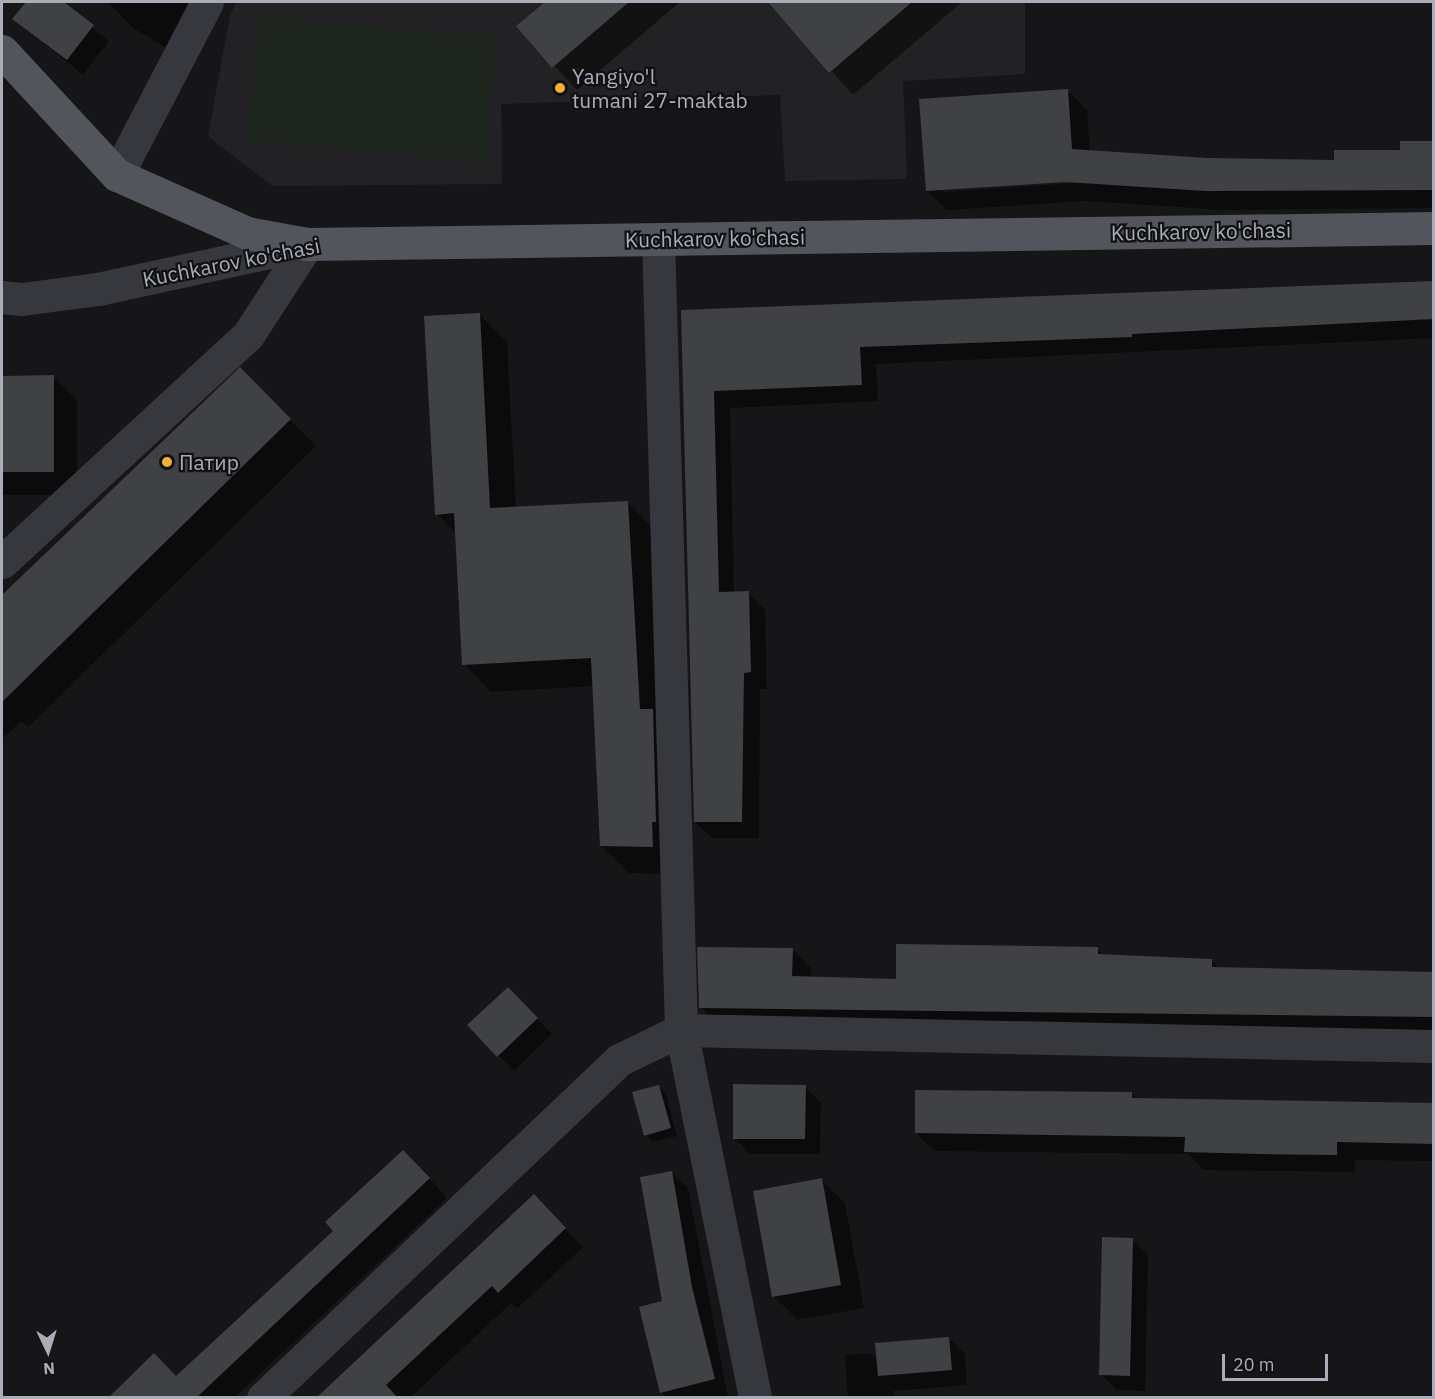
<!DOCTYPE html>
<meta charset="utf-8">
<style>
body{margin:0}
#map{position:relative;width:1435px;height:1399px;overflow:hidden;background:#161618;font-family:"IBM Plex Sans",sans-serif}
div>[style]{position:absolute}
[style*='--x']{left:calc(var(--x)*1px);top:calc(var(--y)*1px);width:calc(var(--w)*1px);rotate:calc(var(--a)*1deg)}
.built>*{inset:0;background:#222225}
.green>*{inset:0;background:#1e261f}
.shadow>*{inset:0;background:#0007}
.building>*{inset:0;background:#404145}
.minor>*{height:33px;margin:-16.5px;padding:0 16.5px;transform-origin:16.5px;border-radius:16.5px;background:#37383d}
.major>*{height:33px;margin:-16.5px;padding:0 16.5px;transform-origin:16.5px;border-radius:16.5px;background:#53555c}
.dots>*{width:16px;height:16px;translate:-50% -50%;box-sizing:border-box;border:3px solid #111113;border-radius:50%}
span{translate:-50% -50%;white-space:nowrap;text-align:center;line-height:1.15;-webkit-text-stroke:4.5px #111113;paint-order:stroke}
.poi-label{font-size:21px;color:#a8adb8}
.left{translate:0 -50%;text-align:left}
.street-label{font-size:21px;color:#a8adb8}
.frame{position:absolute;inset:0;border:3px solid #a8adb8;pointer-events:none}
.north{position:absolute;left:18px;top:1321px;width:60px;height:60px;-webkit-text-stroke:4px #111113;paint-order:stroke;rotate:176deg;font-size:16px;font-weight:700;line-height:24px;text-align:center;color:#a8adb8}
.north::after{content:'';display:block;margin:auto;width:21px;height:27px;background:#a8adb8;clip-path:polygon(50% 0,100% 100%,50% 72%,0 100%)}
.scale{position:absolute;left:1222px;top:1354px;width:106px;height:27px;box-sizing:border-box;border:3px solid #a8adb8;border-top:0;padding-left:8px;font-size:18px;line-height:21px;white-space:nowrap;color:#a8adb8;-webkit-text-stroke:4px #111113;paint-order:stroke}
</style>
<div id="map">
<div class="built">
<i style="clip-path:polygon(237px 2px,1025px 2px,1025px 74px,903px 81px,907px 179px,785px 181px,780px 95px,501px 104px,502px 184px,272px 186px,208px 136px,230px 15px)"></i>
</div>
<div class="green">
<i style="clip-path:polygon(259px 17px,496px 37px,485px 161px,248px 141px)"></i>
</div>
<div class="shadow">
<i style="clip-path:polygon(28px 2px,62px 2px,109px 41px,83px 75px,14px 18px)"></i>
<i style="clip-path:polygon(112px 2px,209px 2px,177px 54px,133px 28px,110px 4px)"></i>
<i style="clip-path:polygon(548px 2px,680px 2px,577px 90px,518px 27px)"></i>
<i style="clip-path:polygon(785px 2px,962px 2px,853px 95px,776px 9px)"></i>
<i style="clip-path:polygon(evenodd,1067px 90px,1087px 110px,1090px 152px,1207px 159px,1335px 161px,1434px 142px,1434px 208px,1226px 210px,1086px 201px,947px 210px,927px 191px,1067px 90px,1073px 180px,1073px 183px,943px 192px,943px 189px,1073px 180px)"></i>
<i style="clip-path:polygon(1434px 282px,1434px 338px,876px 364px,878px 401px,730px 408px,734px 593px,748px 593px,765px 610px,767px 689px,760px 689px,759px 838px,712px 838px,695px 822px,682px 311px)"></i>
<i style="clip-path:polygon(479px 314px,507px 342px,516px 508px,628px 503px,655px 530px,680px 874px,629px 873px,601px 846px,594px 686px,491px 692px,464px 664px,457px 534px,437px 514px)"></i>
<i style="clip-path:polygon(240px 370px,316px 446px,28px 727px,21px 721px,2px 739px,2px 598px)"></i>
<i style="clip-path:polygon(2px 376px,54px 377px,77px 400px,77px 495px,2px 495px)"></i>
<i style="clip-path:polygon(792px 949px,811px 968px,811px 979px,897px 981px,1097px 949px,1105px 956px,1211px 960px,1220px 968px,1434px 974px,1434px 1036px,720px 1026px,701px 1007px)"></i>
<i style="clip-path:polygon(508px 989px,552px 1034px,514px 1071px,498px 1055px)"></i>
<i style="clip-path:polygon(659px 1087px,666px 1094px,677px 1136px,653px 1142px,645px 1135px)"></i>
<i style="clip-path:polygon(805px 1087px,821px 1103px,820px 1154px,750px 1154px,735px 1138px)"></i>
<i style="clip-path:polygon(1132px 1094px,1138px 1100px,1434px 1105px,1434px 1161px,1355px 1160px,1355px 1172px,1204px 1170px,1188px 1154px,934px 1151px,916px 1133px)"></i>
<i style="clip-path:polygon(422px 1170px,447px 1198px,234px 1398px,110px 1398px,177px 1378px)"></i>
<i style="clip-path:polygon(672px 1173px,688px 1188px,728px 1398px,667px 1398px,661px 1392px)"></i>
<i style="clip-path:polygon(822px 1180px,845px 1203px,864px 1308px,797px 1320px,774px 1296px)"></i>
<i style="clip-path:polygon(551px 1214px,583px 1247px,517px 1309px,511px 1303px,410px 1398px,318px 1398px)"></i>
<i style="clip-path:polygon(1132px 1239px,1148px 1255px,1145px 1391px,1117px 1390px,1101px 1374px)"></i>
<i style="clip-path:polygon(949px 1338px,965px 1354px,967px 1385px,893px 1391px,894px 1398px,848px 1398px,845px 1355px,870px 1353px,878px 1361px)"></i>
</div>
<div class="building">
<i style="clip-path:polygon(26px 2px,64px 2px,94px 25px,67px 60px,12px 19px)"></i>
<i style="clip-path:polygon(545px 2px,629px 2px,552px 68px,516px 26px)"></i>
<i style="clip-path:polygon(768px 2px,912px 2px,829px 73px)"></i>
<i style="clip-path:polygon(1068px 89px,1072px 149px,1207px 158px,1334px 160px,1334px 150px,1400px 150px,1400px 141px,1434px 141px,1434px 190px,1205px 191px,1065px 182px,926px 191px,919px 99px)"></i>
<i style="clip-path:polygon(1434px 281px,1434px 319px,1132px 334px,1132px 337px,860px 347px,862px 385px,714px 391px,719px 592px,749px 591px,751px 672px,744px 673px,742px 822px,694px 822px,681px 310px)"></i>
<i style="clip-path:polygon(480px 313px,490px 508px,628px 501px,640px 709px,653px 709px,656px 822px,652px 822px,653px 847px,600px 846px,591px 658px,462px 665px,454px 513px,435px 515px,424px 316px)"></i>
<i style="clip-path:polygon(240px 367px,291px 419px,2px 702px,2px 595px)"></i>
<i style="clip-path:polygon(54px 375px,54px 472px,2px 472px,2px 376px)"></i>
<i style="clip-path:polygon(896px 944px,1098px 947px,1098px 954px,1212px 959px,1212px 967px,1434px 972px,1434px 1017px,699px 1008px,697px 947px,793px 948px,792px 976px,896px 979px)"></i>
<i style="clip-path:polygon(508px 987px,538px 1018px,497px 1057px,467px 1025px)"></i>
<i style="clip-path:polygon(733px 1084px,806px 1085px,805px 1139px,733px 1139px)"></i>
<i style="clip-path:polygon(659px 1085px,671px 1128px,644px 1136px,632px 1092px)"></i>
<i style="clip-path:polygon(915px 1090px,1132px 1092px,1132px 1098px,1434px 1103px,1434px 1144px,1337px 1142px,1337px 1155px,1260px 1154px,1184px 1152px,1185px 1137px,915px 1133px)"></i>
<i style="clip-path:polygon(403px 1150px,430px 1178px,196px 1398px,108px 1398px,154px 1353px,176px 1376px,333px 1231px,325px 1222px)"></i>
<i style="clip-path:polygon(672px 1171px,692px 1287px,715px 1379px,660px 1393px,639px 1307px,662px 1301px,640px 1177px)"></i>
<i style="clip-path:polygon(822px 1178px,841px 1285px,772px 1297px,753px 1191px)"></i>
<i style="clip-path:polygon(534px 1194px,566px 1228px,498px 1293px,492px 1286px,386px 1385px,398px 1398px,316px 1398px)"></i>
<i style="clip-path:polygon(1102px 1237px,1133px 1238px,1130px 1376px,1099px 1375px)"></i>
<i style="clip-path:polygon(949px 1337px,952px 1370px,878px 1376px,875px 1343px)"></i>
</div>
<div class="minor">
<i style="--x:117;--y:175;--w:195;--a:-62.5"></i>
<i style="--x:658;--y:239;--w:791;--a:88.33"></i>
<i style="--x:681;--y:1030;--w:375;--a:78.6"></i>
<i style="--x:2;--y:297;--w:20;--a:6"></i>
<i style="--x:22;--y:299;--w:77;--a:-7.5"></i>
<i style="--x:98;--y:289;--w:214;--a:-12.2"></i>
<i style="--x:2;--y:562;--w:335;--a:-42.7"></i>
<i style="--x:248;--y:335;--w:108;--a:-57"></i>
<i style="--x:263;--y:1398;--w:491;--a:-43.5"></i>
<i style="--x:619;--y:1060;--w:69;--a:-25.8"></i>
<i style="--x:681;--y:1030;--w:753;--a:1.22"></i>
</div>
<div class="major">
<i style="--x:2;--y:51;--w:169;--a:47.2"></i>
<i style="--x:117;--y:175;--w:142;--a:24"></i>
<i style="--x:247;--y:233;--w:61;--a:10.4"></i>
<i style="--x:307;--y:244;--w:1127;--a:-0.81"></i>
</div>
<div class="dots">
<i style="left:560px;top:88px;background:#f2b134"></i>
<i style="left:167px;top:462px;background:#f2b134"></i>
</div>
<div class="poi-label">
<span class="left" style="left:572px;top:88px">Yangiyo'l<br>tumani 27-maktab</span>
<span class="left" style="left:179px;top:462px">Патир</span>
</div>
<div class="street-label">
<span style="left:1201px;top:231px;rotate:-1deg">Kuchkarov ko'chasi</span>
<span style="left:715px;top:238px;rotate:-1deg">Kuchkarov ko'chasi</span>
<span style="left:231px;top:262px;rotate:-11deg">Kuchkarov ko'chasi</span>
</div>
<div class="frame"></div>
<div class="north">N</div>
<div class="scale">20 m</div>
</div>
